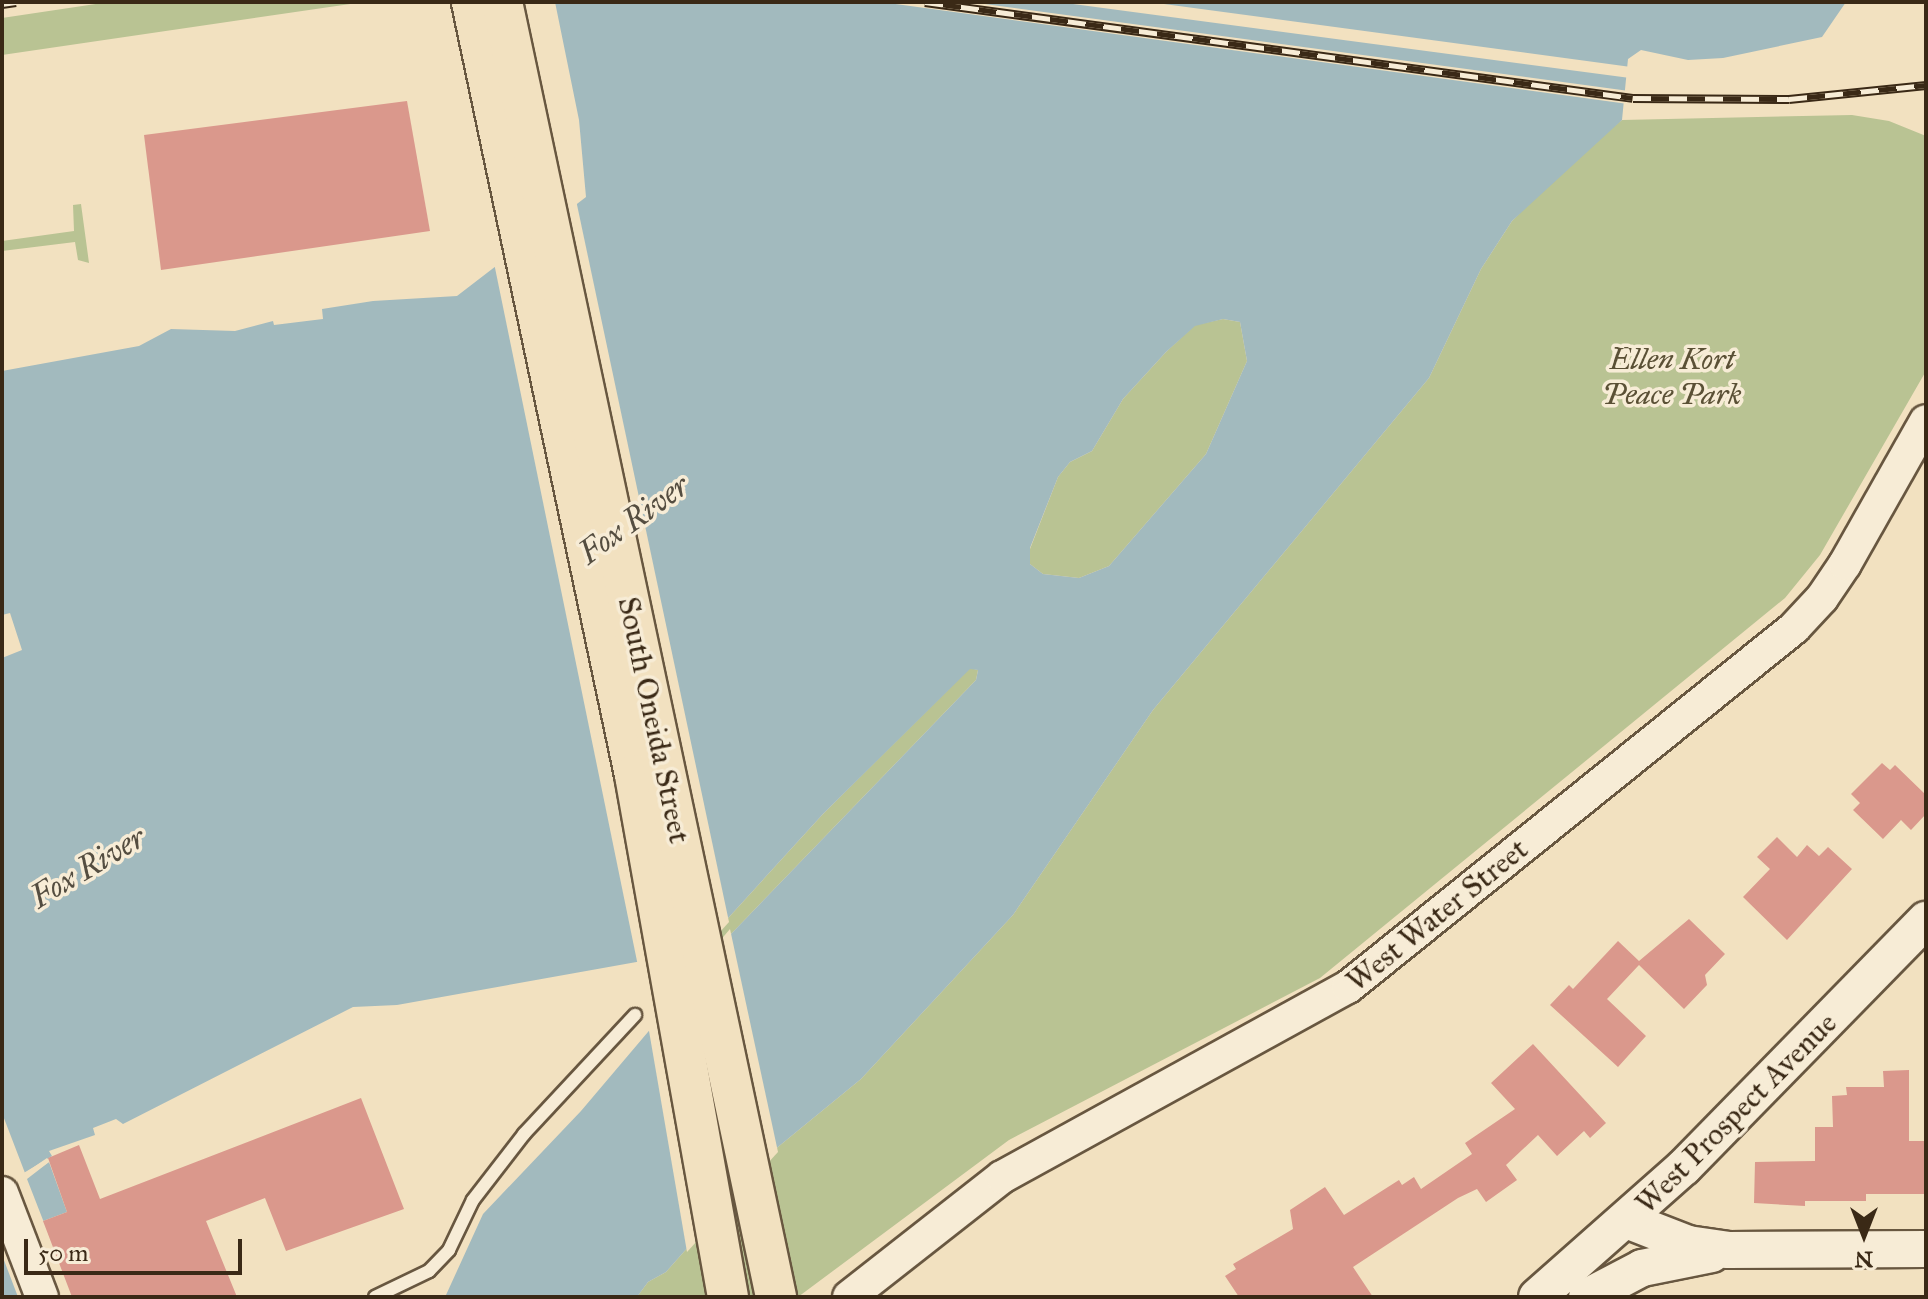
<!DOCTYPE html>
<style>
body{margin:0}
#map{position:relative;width:1928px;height:1299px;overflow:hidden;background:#f2e1c0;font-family:"IM FELL Great Primer",serif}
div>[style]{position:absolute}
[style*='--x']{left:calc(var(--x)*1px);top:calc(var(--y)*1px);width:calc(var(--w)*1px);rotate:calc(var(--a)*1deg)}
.green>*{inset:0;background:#b9c393}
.water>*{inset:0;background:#a2babe}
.pier>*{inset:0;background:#f2e1c0}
.building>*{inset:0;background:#da988c}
.roads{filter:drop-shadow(2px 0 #685740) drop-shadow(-2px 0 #685740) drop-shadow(0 2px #685740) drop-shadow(0 -2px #685740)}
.service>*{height:12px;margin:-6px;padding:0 6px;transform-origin:6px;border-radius:6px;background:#f7ecd6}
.tertiary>*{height:32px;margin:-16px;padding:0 16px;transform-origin:16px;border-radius:16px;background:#f7ecd6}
.secondary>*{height:36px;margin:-18px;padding:0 18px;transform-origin:18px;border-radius:18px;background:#f7ecd6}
.primary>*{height:40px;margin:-20px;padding:0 20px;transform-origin:20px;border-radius:20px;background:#f2e1c0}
.rail>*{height:9px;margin-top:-4.5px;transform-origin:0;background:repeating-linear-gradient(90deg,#f7ecd6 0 18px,#3a2916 0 36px);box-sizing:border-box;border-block:2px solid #3a2916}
span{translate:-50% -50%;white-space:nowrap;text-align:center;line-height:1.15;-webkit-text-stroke:7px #f7ecd6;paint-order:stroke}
.park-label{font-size:30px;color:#5a5035;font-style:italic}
.street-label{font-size:30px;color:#3a2916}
.water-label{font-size:32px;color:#544d40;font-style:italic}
.frame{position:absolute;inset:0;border:4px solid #3a2916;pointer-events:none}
.north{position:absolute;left:1824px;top:1195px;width:80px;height:80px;-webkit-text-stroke:6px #f7ecd6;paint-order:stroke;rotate:180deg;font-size:22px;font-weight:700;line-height:32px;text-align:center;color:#3a2916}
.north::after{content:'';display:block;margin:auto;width:28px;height:36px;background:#3a2916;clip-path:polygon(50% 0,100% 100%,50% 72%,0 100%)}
.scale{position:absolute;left:24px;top:1239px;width:218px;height:36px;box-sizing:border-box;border:4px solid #3a2916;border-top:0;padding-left:10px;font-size:24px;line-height:28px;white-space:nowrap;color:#3a2916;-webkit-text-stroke:6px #f7ecd6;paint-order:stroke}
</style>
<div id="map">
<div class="green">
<i style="clip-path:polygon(109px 2px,364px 2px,2px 55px,2px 18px)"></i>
<i style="clip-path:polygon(1852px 115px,1889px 121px,1926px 136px,1926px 371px,1820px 555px,1785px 598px,1320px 978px,1009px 1140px,798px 1297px,637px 1297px,648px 1282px,666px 1272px,773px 1151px,861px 1079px,1013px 915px,1153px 710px,1429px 378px,1481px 269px,1512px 221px,1582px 151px,1622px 120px)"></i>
<i style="clip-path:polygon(81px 204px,89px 263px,78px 260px,75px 242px,2px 251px,2px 241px,74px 231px,73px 205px)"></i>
<i style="clip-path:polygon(1223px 319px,1240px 322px,1247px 361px,1206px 454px,1109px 566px,1079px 578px,1043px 574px,1030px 564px,1030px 549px,1058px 477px,1070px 462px,1092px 451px,1123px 399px,1166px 352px,1195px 325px)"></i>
<i style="clip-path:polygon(970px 668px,978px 670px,976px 680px,731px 934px,698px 951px,823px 814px)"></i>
</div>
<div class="water">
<i style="clip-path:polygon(evenodd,555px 2px,1846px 2px,1822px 37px,1723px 58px,1688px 60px,1641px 50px,1628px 59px,1622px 120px,1512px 221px,1481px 269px,1429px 378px,1153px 710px,1013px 915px,861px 1079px,773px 1151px,666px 1272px,648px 1282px,637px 1297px,446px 1295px,483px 1214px,581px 1111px,731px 934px,976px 680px,978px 670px,970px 669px,823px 814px,698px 951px,397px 1005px,353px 1007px,123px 1124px,116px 1119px,93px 1128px,95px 1135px,49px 1151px,52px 1156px,2px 1186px,2px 658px,22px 650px,10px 613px,2px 615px,2px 371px,139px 346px,171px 329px,235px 331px,273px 321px,274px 325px,323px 319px,322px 309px,373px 301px,457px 296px,586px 197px,579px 120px,555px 2px,1223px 319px,1240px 322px,1247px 361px,1206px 454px,1109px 566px,1079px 578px,1043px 574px,1030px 564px,1030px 548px,1058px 477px,1070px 462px,1092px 451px,1123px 399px,1166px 352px,1195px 326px,1223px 319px)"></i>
<i style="clip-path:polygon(49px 1162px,67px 1212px,43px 1221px,72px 1297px,2px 1297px,2px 1194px)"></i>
</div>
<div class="pier">
<i style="clip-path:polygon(881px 2px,970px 2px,1629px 91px,1628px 104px)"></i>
<i style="clip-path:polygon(1058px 2px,1149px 2px,1631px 67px,1630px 78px)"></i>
<i style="clip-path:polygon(576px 200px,729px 922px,700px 954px,638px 966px,494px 263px)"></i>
<i style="clip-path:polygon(730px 929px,778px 1152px,687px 1252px,648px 1025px)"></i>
<i style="clip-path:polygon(2px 1113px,25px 1173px,47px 1158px,49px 1162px,27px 1179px,73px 1297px,18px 1297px,2px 1255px)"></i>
</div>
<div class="building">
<i style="clip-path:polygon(407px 101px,430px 231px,161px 270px,144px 135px)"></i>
<i style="clip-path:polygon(1882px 763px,1890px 770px,1895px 765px,1926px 795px,1926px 814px,1911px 830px,1901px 820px,1883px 839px,1853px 810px,1860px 803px,1851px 794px)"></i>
<i style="clip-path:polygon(1777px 837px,1797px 857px,1807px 845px,1819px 856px,1828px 847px,1852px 869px,1787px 940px,1743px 897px,1770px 869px,1757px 857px)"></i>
<i style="clip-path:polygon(1689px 919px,1725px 954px,1705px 975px,1707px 985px,1684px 1009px,1639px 965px,1607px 999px,1646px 1036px,1618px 1067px,1550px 1005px,1569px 985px,1573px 989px,1618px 941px,1639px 961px)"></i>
<i style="clip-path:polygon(1533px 1044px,1606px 1123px,1590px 1138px,1584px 1131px,1557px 1156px,1538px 1135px,1506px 1165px,1517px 1180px,1486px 1202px,1477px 1189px,1458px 1198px,1353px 1267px,1373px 1297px,1239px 1297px,1225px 1276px,1236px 1269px,1233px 1264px,1293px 1229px,1290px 1210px,1325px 1187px,1344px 1215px,1399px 1180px,1402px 1185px,1414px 1177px,1421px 1189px,1472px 1154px,1465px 1143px,1515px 1109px,1491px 1083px)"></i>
<i style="clip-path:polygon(1909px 1070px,1909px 1141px,1926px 1141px,1926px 1194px,1866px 1194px,1866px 1201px,1805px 1201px,1805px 1206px,1754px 1203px,1755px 1162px,1815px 1161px,1815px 1127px,1833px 1127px,1832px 1096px,1847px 1095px,1846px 1087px,1884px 1087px,1883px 1071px)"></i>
<i style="clip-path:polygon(361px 1098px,404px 1209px,286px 1251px,265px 1198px,206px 1221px,237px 1297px,72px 1297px,43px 1221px,67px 1212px,48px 1158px,79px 1145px,100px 1199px)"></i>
</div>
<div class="roads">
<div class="service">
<i style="--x:375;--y:1297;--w:60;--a:-25.7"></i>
<i style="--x:429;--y:1271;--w:29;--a:-46"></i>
<i style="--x:449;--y:1250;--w:55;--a:-64.4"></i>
<i style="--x:473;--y:1200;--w:83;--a:-52.3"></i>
<i style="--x:524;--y:1134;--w:163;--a:-47"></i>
</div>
<div class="tertiary">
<i style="--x:2;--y:1193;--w:111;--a:69"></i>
<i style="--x:849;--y:1297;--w:194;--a:-38.1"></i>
<i style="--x:1002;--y:1177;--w:395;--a:-28.8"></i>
<i style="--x:1348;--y:987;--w:573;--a:-38.83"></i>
<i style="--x:1794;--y:628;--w:41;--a:-47"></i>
<i style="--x:1822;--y:598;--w:41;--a:-55.9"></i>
<i style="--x:1845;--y:564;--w:164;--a:-60.5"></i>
</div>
<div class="secondary">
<i style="--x:1629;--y:1221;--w:63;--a:21.3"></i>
<i style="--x:1688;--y:1244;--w:40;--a:8.5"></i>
<i style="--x:1728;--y:1250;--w:198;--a:-0.3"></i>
<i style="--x:1537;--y:1297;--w:196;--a:-41.5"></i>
<i style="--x:1684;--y:1167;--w:346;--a:-45.6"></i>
<i style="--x:1587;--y:1297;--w:62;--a:-27.8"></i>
<i style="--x:1642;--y:1268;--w:71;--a:-11.3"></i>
</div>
<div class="primary">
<i style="--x:472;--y:2;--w:790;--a:78.09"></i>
<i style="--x:635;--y:775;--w:530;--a:79.9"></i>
<i style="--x:502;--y:2;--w:1324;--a:78.05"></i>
</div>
</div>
<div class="rail">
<i style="--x:925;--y:2;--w:714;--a:7.72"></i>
<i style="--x:1633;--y:98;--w:156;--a:0.4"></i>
<i style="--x:1789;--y:99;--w:138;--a:-5.8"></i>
<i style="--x:2;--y:4;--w:14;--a:-8"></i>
</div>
<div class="park-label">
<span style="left:1672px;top:376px">Ellen Kort<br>Peace Park</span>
</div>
<div class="street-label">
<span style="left:654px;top:720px;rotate:78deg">South Oneida Street</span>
<span style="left:1437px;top:915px;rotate:-39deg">West Water Street</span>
<span style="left:1736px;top:1113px;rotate:-45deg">West Prospect Avenue</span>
</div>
<div class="water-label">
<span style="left:634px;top:520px;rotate:-36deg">Fox River</span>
<span style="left:88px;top:868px;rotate:-31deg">Fox River</span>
</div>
<div class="frame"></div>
<div class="north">N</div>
<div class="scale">50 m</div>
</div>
